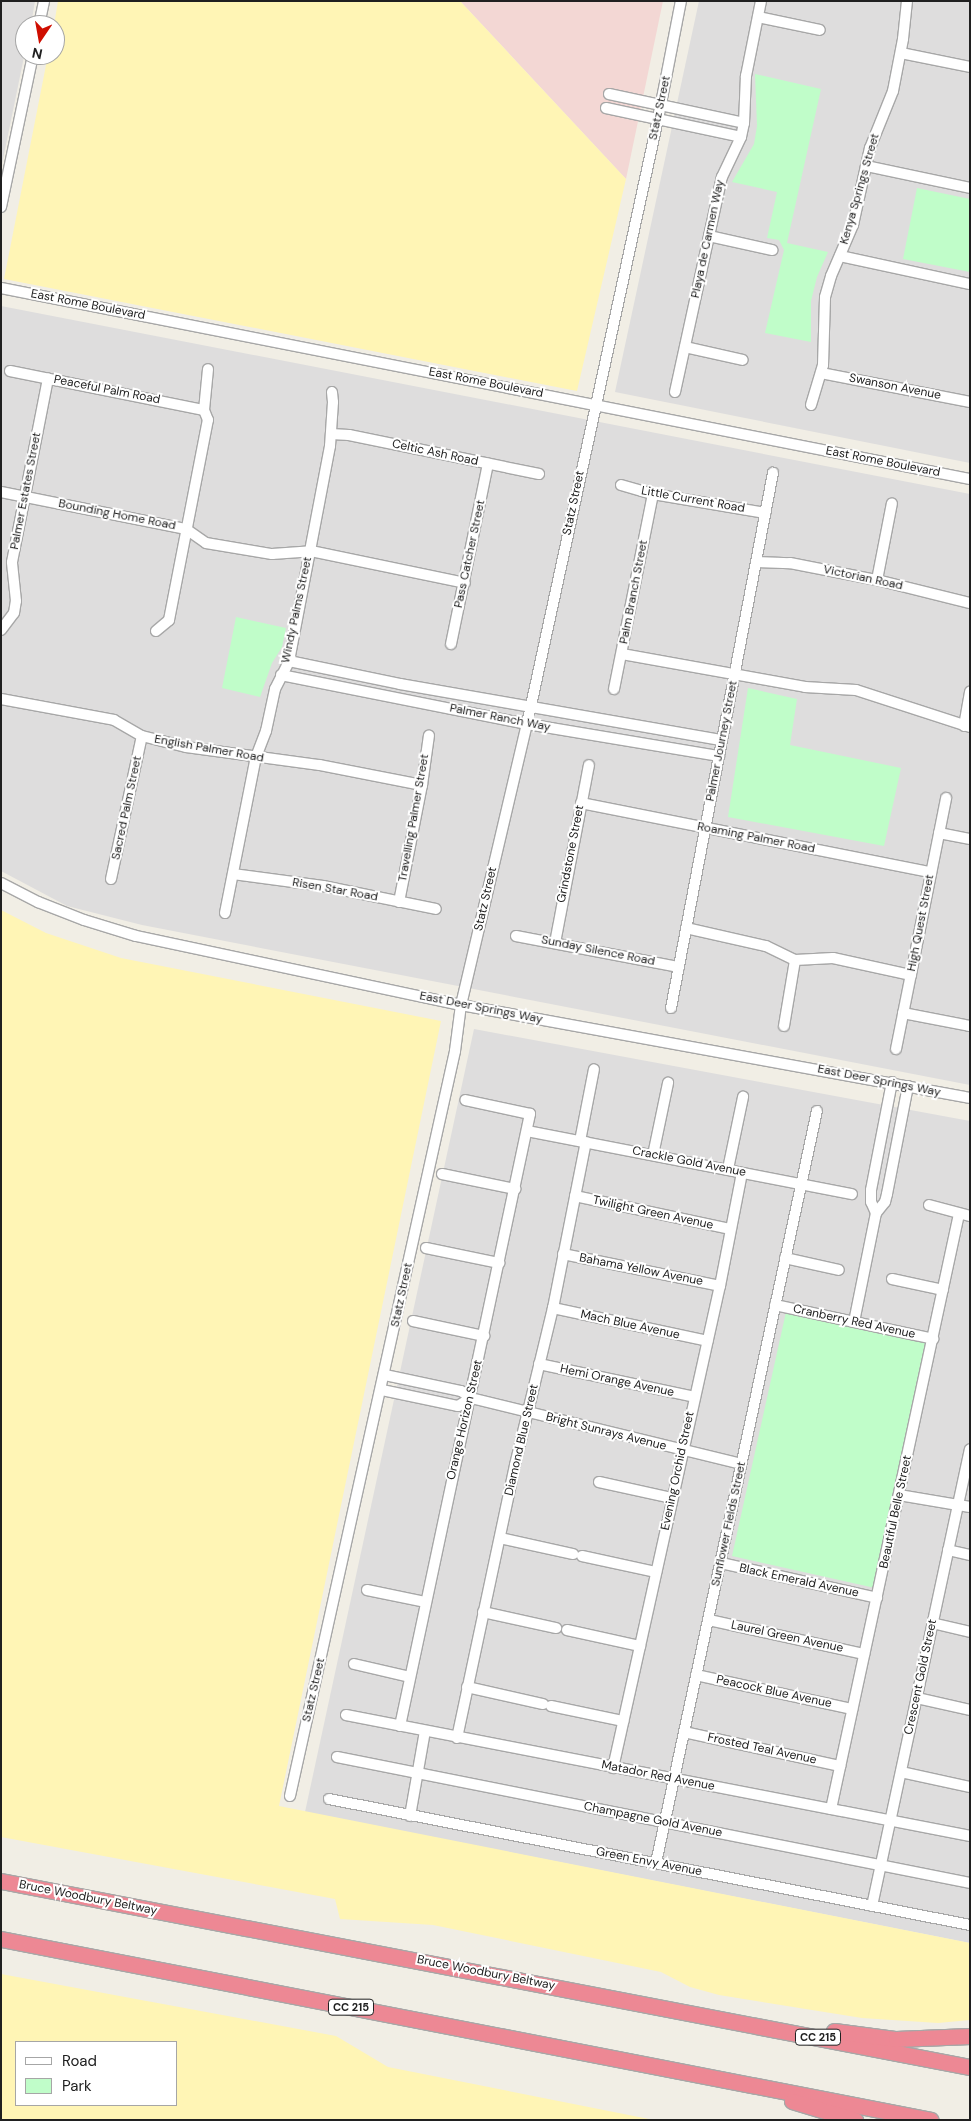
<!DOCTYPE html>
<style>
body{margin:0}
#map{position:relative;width:971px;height:2121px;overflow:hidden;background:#f1eee5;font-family:"DM Sans",sans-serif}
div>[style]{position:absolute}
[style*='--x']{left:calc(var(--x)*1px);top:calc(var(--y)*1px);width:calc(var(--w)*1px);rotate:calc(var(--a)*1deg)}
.residential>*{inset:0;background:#dedddd}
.commercial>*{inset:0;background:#f3d7d4}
.sand>*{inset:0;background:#fff5b5}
.park>*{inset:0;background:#c0fdc9}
.roads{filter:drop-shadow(1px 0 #a7a7a7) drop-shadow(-1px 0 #a7a7a7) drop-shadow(0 1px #a7a7a7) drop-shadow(0 -1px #a7a7a7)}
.minor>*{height:10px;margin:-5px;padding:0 5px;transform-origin:5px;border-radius:5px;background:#fff}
.highway>*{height:15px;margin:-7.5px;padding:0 7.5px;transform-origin:7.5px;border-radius:7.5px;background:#ed8894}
span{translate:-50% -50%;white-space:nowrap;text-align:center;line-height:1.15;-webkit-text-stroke:4px #fff;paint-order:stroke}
.shield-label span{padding:1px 4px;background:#fff;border:1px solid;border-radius:4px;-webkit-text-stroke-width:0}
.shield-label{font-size:11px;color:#202020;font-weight:700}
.street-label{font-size:12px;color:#202020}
.frame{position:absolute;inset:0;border:2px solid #202020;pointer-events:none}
.legend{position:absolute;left:15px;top:2041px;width:162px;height:65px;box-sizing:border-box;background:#fff;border:1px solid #a6a6a6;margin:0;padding:6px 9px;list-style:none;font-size:15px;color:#202020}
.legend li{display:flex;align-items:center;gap:10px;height:25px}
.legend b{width:25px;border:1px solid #a6a6a6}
.north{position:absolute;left:15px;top:15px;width:50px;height:50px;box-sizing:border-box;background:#fff;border:1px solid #a6a6a6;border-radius:50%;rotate:192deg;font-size:14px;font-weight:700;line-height:20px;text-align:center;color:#202020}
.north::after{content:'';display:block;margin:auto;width:18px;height:22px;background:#cf0e00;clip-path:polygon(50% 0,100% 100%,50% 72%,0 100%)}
</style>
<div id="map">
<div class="residential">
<i style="clip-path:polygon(1px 1px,35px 1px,31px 25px,25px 25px,25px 52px,1px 169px)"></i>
<i style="clip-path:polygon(699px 1px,970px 1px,970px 463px,615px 392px)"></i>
<i style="clip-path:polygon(1px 306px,970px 494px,970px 1085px,142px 925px,67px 906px,1px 871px)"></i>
<i style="clip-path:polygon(474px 1029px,970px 1121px,970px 1943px,305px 1812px)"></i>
</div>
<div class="commercial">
<i style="clip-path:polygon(460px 1px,663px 1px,626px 179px)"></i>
</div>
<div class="sand">
<i style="clip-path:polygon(58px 1px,460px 1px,626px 179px,577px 391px,4px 279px,48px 55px,55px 55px,54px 25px)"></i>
<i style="clip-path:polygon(1px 910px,46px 933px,121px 958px,441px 1021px,279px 1806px,970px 1943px,970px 2020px,938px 2023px,862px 2018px,719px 1995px,690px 1987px,661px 1972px,433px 1925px,340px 1919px,335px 1899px,1px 1837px)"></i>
<i style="clip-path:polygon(evenodd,1px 1974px,336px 2036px,388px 2067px,654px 2120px,1px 2120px,1px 1974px,16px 2042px,176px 2042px,176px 2105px,16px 2105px,16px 2042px)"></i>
</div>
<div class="park">
<i style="clip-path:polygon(755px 74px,821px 89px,787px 243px,828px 252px,817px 277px,811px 301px,811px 342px,765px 333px,784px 250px,779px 240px,767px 238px,777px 192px,732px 182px,754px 144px,757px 126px)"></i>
<i style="clip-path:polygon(917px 188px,970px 199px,970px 272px,903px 259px)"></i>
<i style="clip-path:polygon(236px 617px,286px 628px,282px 647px,272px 663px,260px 697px,222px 688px)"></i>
<i style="clip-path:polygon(748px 688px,797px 699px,790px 745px,901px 768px,884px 846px,728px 817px)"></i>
<i style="clip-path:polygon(786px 1312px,928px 1342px,875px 1588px,732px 1556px)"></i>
</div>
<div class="roads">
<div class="minor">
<i style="--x:758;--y:17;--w:63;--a:11.8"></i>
<i style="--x:39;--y:25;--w:25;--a:-78"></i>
<i style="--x:901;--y:53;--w:70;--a:11.5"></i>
<i style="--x:609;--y:94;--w:138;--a:12.1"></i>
<i style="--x:606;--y:108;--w:138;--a:12.1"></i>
<i style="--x:866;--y:166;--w:106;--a:11.9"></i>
<i style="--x:1;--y:207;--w:155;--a:-78.1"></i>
<i style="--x:709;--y:236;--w:65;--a:12.5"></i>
<i style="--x:840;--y:256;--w:133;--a:12.2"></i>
<i style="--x:1;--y:288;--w:988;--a:11.15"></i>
<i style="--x:685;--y:347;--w:59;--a:12.6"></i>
<i style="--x:10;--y:371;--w:198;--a:11.4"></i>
<i style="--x:821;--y:373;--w:152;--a:11"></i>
<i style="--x:675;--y:392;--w:220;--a:-77.7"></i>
<i style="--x:722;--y:177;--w:44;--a:-64.6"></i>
<i style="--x:741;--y:137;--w:14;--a:-78"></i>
<i style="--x:744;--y:123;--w:47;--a:-87.6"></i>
<i style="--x:746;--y:76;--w:76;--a:-78.7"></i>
<i style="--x:811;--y:405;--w:42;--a:-73.3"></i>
<i style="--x:823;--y:365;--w:68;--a:-88.3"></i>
<i style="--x:825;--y:297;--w:22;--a:-74"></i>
<i style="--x:831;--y:276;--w:56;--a:-66.7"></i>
<i style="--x:853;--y:225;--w:79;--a:-77.6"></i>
<i style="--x:870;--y:148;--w:61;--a:-68"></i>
<i style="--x:893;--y:91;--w:53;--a:-79.1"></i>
<i style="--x:903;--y:39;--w:38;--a:-84"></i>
<i style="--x:331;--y:434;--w:18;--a:3"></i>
<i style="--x:349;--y:435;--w:194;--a:11.6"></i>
<i style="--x:621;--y:485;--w:33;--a:16"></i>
<i style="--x:653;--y:494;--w:114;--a:9.6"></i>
<i style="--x:1;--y:492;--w:189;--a:11.3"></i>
<i style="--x:186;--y:529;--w:24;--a:35"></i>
<i style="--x:206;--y:543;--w:67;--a:9.5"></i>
<i style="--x:272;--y:554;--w:39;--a:-4"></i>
<i style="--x:311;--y:551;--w:157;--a:11.7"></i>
<i style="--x:756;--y:562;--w:34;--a:2"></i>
<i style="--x:790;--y:563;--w:89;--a:11.1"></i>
<i style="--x:877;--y:580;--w:96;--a:13.9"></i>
<i style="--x:877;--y:580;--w:78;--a:-79"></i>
<i style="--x:1;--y:630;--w:21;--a:-53"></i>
<i style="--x:14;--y:613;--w:12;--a:-81"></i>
<i style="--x:16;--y:601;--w:39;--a:-96"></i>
<i style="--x:12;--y:562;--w:187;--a:-78.9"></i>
<i style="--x:156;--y:631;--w:17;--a:-40"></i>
<i style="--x:169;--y:620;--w:204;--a:-79"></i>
<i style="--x:208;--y:420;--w:11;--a:-112"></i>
<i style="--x:204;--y:410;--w:41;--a:-84.4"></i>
<i style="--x:451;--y:644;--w:184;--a:-78.4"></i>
<i style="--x:622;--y:654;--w:186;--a:10.2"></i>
<i style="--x:805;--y:687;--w:51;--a:3.4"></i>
<i style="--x:856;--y:690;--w:120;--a:18"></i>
<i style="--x:289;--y:661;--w:113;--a:11.7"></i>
<i style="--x:400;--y:684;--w:327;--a:9.9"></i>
<i style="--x:281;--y:675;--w:251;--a:11.3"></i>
<i style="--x:527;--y:724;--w:195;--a:9.5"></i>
<i style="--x:614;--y:689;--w:199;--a:-78.7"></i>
<i style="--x:1;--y:699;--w:115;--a:10.5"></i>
<i style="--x:114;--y:720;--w:32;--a:30"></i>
<i style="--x:142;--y:736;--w:45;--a:14"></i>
<i style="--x:186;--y:747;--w:135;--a:7.7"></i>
<i style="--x:320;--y:765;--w:104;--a:11.1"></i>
<i style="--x:964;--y:726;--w:35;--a:-80"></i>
<i style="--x:581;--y:803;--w:357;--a:11.2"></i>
<i style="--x:939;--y:833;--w:32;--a:11"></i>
<i style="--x:233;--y:874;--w:91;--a:7.6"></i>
<i style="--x:323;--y:886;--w:115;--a:11.5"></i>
<i style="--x:111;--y:879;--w:146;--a:-77.8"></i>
<i style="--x:1;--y:883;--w:42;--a:27.2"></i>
<i style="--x:38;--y:902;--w:49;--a:21.4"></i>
<i style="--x:84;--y:920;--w:54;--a:17.1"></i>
<i style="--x:136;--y:936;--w:332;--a:12"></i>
<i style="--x:461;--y:1005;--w:517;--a:10.35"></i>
<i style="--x:399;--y:902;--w:119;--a:-78.9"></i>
<i style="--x:422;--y:785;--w:50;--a:-82"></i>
<i style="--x:225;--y:913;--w:159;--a:-78.8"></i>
<i style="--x:256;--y:757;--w:28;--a:-69"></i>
<i style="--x:266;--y:731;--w:43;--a:-77.9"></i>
<i style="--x:275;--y:689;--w:31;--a:-63"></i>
<i style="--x:289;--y:661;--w:219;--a:-79.2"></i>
<i style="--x:330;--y:446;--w:44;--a:-86.1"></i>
<i style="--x:333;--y:402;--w:10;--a:-96"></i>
<i style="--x:686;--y:928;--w:82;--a:12.7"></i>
<i style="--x:766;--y:946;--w:32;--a:26"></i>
<i style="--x:795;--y:960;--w:38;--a:-3"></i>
<i style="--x:833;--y:958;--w:80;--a:12.3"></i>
<i style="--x:516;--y:936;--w:166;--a:10.8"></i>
<i style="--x:555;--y:943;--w:181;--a:-79.2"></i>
<i style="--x:671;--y:1008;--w:545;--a:-79.21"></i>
<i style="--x:903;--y:1013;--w:68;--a:11"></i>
<i style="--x:784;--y:1026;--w:67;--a:-80.5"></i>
<i style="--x:896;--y:1049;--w:256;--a:-78.7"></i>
<i style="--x:527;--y:1131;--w:331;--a:11"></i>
<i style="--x:580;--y:1141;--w:73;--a:-79"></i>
<i style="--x:653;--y:1155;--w:74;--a:-78.2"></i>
<i style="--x:728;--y:1169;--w:74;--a:-78.2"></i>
<i style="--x:442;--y:1174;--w:75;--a:11.6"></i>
<i style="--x:575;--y:1196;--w:158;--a:12"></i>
<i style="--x:929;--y:1205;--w:42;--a:15"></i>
<i style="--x:876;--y:1213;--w:12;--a:-114"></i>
<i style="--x:871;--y:1202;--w:12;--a:-90"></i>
<i style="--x:871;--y:1190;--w:110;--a:-79"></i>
<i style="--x:426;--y:1248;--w:75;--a:11.6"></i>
<i style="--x:563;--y:1254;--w:160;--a:11.5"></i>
<i style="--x:785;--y:1258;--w:55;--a:12.5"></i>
<i style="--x:892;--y:1279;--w:52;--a:12.2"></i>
<i style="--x:775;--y:1305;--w:162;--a:12.1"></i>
<i style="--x:553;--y:1308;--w:158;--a:12"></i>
<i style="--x:413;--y:1321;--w:73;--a:11.9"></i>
<i style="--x:854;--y:1322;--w:111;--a:-78.6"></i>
<i style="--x:876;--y:1213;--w:14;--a:-51"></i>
<i style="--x:885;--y:1202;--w:8;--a:-76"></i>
<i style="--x:887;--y:1194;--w:110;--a:-79"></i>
<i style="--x:539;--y:1364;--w:159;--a:11.9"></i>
<i style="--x:385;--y:1375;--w:78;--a:11.9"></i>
<i style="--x:461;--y:1391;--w:12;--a:35"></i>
<i style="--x:471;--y:1398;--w:278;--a:13.7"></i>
<i style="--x:382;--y:1390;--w:78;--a:11.9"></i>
<i style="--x:458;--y:1406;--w:15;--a:-32"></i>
<i style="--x:599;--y:1482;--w:75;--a:12.4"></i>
<i style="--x:899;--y:1495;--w:72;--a:9.6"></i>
<i style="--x:500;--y:1538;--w:75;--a:12.4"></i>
<i style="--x:948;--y:1550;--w:23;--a:13"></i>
<i style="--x:582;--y:1556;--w:76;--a:12.2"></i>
<i style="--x:721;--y:1563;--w:160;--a:12.6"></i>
<i style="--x:367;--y:1590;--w:59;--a:11.7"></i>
<i style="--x:483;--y:1612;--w:75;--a:12.4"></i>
<i style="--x:709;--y:1620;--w:159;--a:12.4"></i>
<i style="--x:932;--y:1623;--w:39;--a:13"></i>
<i style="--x:567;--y:1630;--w:75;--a:12.4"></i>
<i style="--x:354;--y:1664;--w:57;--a:13.1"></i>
<i style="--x:696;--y:1675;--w:160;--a:12.3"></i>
<i style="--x:467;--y:1687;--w:78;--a:12.6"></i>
<i style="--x:917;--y:1698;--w:54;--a:12.8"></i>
<i style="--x:551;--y:1706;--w:74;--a:11.8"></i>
<i style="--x:346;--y:1715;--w:636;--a:10.97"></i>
<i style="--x:400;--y:1726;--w:626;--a:-78.01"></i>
<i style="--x:530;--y:1114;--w:66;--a:-167.8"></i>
<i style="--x:684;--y:1732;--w:160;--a:12.3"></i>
<i style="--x:457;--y:1738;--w:279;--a:-78"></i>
<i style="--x:515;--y:1465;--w:162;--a:-76.4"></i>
<i style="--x:553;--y:1308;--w:169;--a:-78.8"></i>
<i style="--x:337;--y:1757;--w:645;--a:11.26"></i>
<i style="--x:613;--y:1768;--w:494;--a:-77.5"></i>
<i style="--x:720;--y:1286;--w:115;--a:-79"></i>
<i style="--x:901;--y:1772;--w:71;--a:12.3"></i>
<i style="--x:290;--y:1796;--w:763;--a:-77.51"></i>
<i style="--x:455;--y:1051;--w:46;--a:-82.6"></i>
<i style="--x:461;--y:1005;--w:289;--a:-76.8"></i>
<i style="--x:527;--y:724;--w:619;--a:-77.78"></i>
<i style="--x:658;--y:119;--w:120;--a:-79"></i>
<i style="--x:329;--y:1799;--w:653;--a:11.12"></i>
<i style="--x:831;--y:1809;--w:609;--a:-77.86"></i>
<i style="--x:410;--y:1816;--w:86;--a:-80"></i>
<i style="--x:656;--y:1863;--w:769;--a:-77.92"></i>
<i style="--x:872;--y:1906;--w:467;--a:-77.9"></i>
</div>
<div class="highway">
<i style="--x:1;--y:1881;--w:987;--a:10.87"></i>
<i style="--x:1;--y:1939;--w:947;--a:11.01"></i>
<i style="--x:834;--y:2031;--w:63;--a:7.4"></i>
<i style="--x:896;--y:2039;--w:74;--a:-2.3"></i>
<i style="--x:792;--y:2101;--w:66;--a:16.8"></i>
</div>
</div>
<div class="shield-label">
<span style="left:351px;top:2007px">CC 215</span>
<span style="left:818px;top:2037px">CC 215</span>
</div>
<div class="street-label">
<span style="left:660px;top:108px;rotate:-78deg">Statz Street</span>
<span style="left:860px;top:189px;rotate:-74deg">Kenya Springs Street</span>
<span style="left:708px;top:239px;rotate:-78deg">Playa de Carmen Way</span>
<span style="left:88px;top:305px;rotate:11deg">East Rome Boulevard</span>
<span style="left:486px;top:383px;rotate:11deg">East Rome Boulevard</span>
<span style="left:895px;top:387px;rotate:11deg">Swanson Avenue</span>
<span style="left:107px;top:390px;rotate:11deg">Peaceful Palm Road</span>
<span style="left:435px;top:453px;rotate:12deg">Celtic Ash Road</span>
<span style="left:883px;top:462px;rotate:11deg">East Rome Boulevard</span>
<span style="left:26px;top:491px;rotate:-79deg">Palmer Estates Street</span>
<span style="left:693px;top:500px;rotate:10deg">Little Current Road</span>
<span style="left:574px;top:503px;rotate:-78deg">Statz Street</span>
<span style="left:117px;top:515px;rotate:11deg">Bounding Home Road</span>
<span style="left:470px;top:554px;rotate:-78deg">Pass Catcher Street</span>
<span style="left:863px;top:578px;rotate:12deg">Victorian Road</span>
<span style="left:634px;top:592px;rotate:-79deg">Palm Branch Street</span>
<span style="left:297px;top:610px;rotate:-78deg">Windy Palms Street</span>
<span style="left:500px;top:718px;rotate:11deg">Palmer Ranch Way</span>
<span style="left:722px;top:741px;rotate:-79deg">Palmer Journey Street</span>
<span style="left:209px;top:749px;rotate:10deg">English Palmer Road</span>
<span style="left:127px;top:808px;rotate:-78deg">Sacred Palm Street</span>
<span style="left:414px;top:818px;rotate:-80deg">Travelling Palmer Street</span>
<span style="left:756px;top:838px;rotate:11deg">Roaming Palmer Road</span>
<span style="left:571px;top:854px;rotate:-79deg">Grindstone Street</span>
<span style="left:335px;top:890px;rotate:10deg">Risen Star Road</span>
<span style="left:486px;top:899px;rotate:-77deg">Statz Street</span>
<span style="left:921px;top:923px;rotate:-79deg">High Quest Street</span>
<span style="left:598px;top:951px;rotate:11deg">Sunday Silence Road</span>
<span style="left:481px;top:1008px;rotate:11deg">East Deer Springs Way</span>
<span style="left:879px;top:1081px;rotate:11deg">East Deer Springs Way</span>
<span style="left:689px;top:1162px;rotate:11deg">Crackle Gold Avenue</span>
<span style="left:653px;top:1213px;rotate:12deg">Twilight Green Avenue</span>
<span style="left:641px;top:1270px;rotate:11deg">Bahama Yellow Avenue</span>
<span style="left:402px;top:1295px;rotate:-78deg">Statz Street</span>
<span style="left:854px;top:1322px;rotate:12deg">Cranberry Red Avenue</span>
<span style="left:630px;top:1325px;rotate:12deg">Mach Blue Avenue</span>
<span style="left:617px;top:1381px;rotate:12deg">Hemi Orange Avenue</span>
<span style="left:465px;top:1420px;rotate:-77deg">Orange Horizon Street</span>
<span style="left:606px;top:1432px;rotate:14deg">Bright Sunrays Avenue</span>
<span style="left:522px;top:1440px;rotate:-77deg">Diamond Blue Street</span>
<span style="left:678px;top:1471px;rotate:-78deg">Evening Orchid Street</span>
<span style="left:896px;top:1512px;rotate:-78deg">Beautiful Belle Street</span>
<span style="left:729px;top:1524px;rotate:-78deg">Sunflower Fields Street</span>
<span style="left:799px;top:1581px;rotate:12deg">Black Emerald Avenue</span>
<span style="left:787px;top:1637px;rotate:12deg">Laurel Green Avenue</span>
<span style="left:921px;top:1677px;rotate:-78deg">Crescent Gold Street</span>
<span style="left:314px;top:1690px;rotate:-77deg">Statz Street</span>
<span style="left:774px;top:1692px;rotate:12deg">Peacock Blue Avenue</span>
<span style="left:762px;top:1749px;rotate:12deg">Frosted Teal Avenue</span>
<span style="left:658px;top:1776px;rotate:11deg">Matador Red Avenue</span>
<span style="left:653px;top:1820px;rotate:11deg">Champagne Gold Avenue</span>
<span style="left:649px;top:1862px;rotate:11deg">Green Envy Avenue</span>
<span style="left:88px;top:1898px;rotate:11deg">Bruce Woodbury Beltway</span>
<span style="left:486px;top:1973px;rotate:11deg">Bruce Woodbury Beltway</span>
</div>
<div class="frame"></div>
<ul class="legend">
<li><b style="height:6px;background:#fff"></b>Road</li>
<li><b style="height:14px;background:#c0fdc9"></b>Park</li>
</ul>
<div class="north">N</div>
</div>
